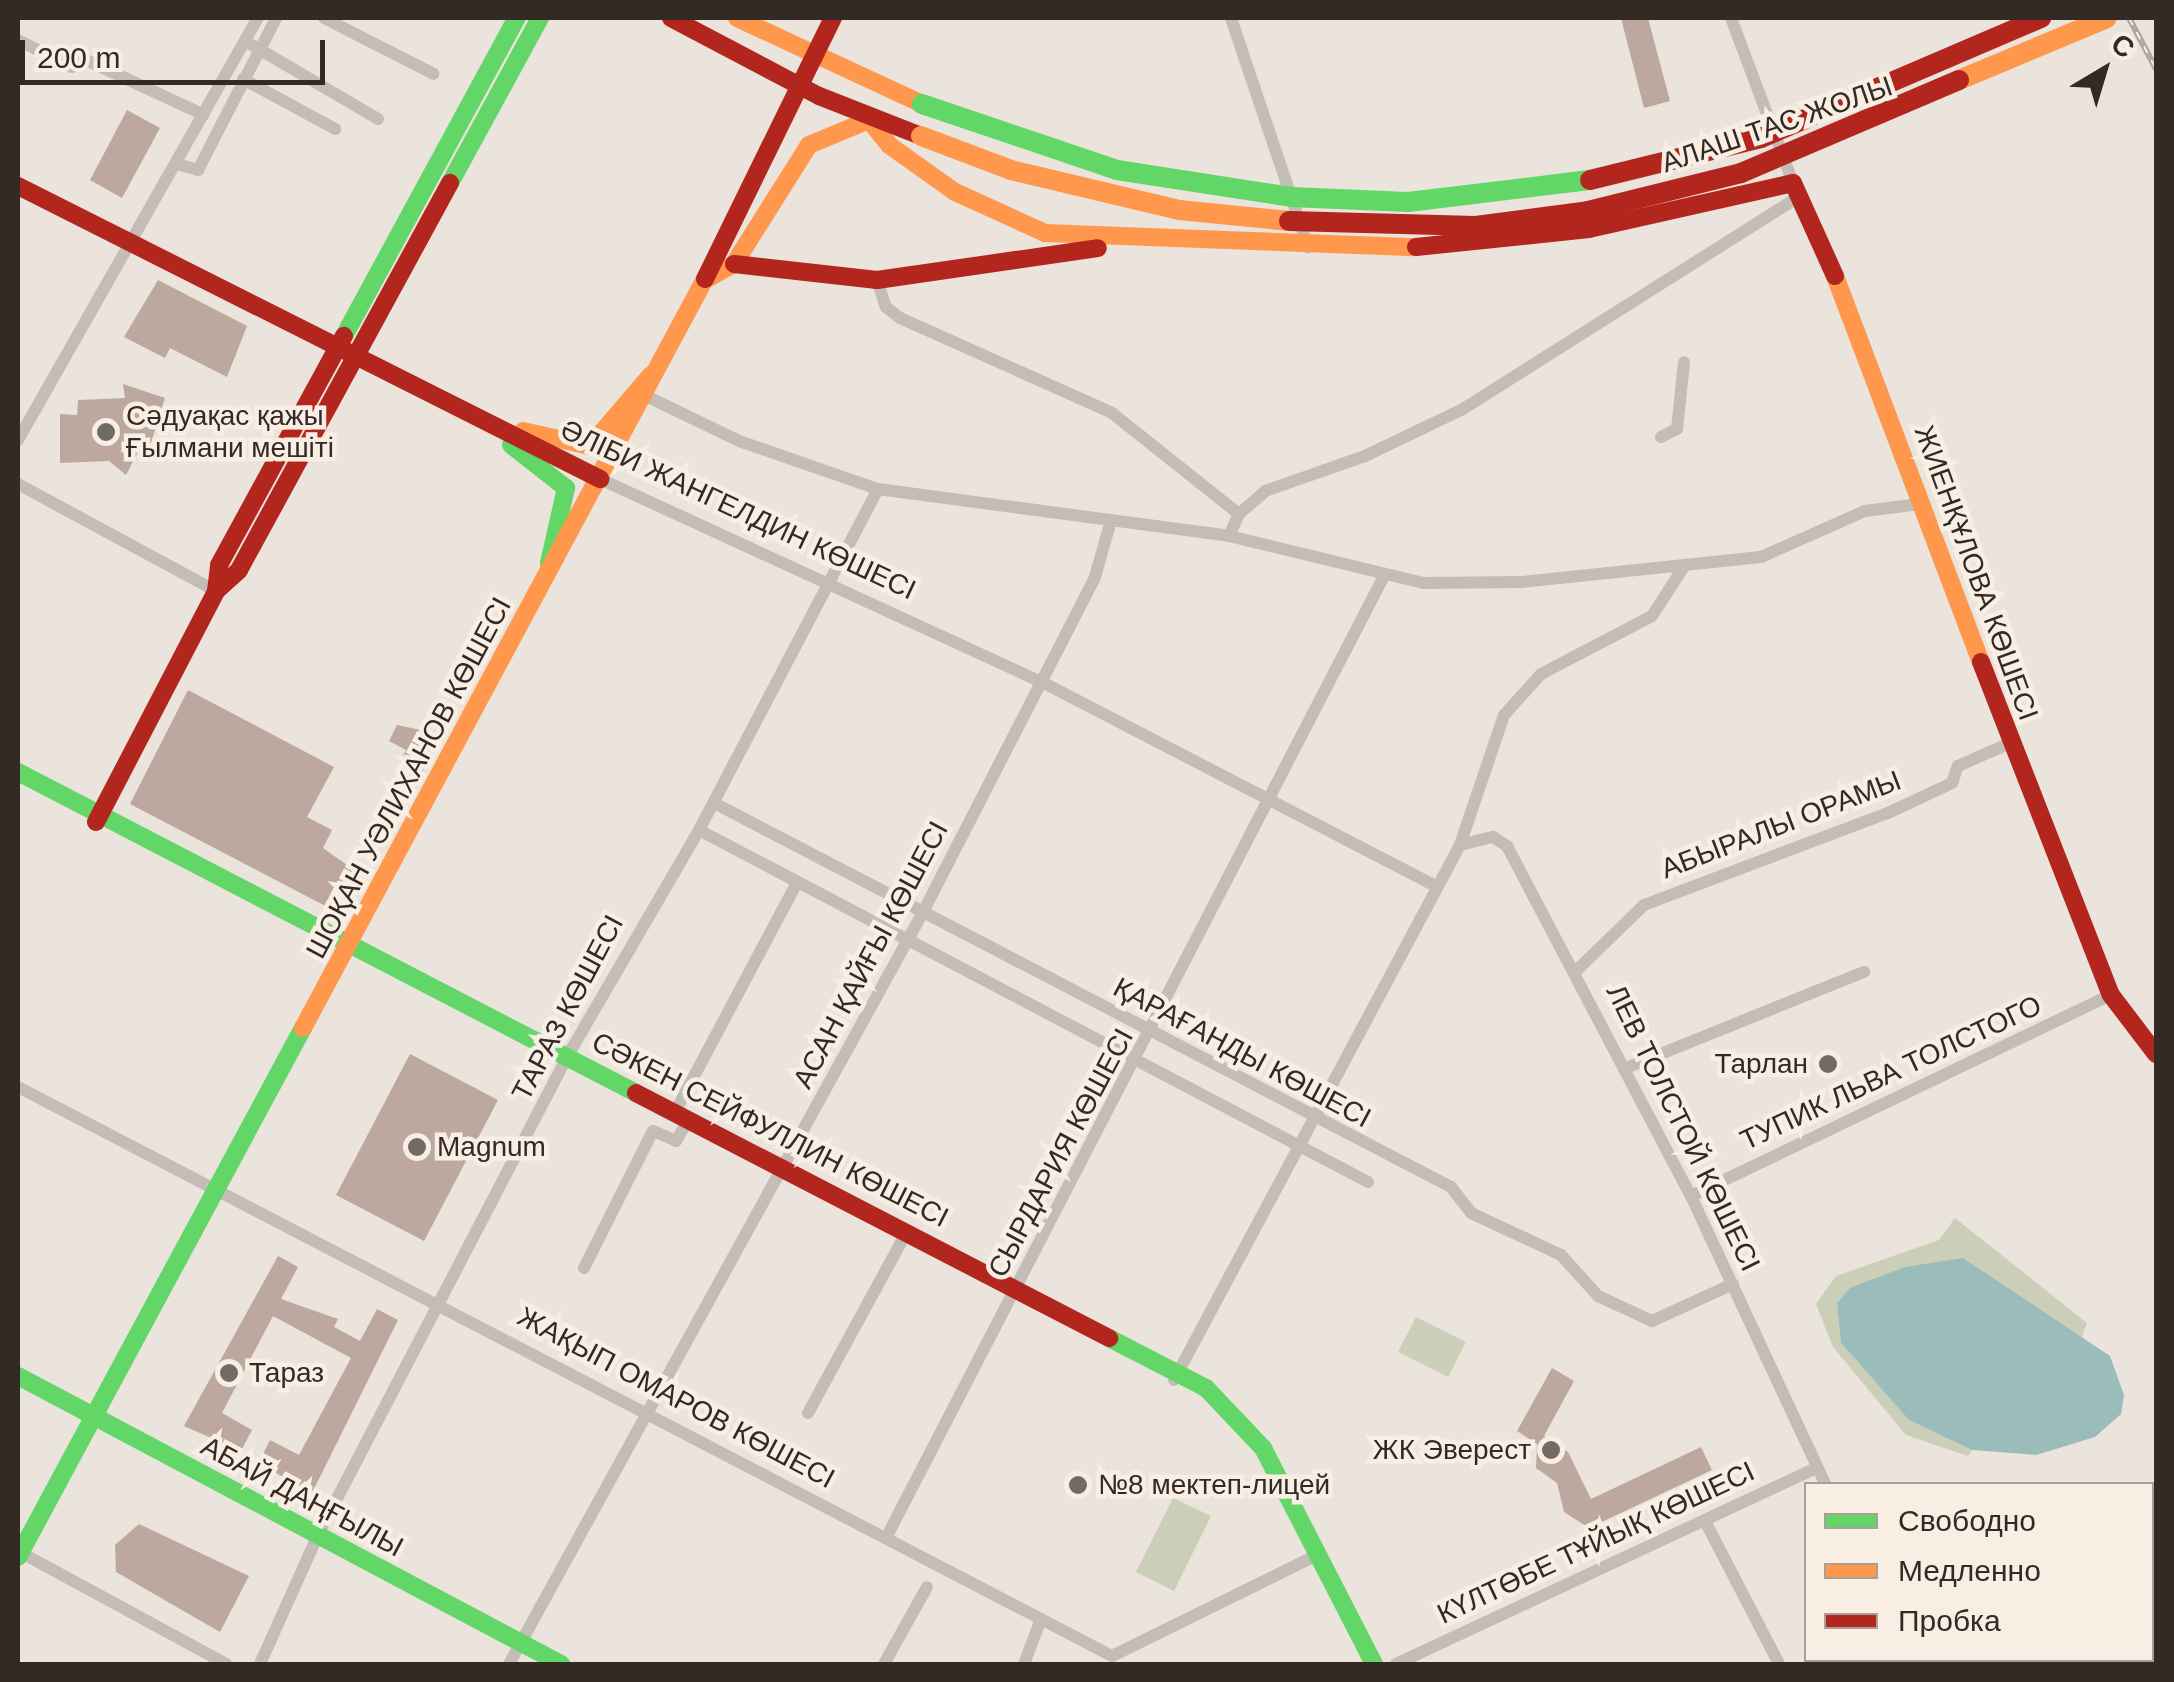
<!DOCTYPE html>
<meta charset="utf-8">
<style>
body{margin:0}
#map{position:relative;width:2174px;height:1682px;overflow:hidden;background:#eae4dd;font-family:Helvetica,sans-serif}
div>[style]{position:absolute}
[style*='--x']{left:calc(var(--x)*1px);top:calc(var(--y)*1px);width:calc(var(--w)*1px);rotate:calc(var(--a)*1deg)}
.green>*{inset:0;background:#cbcfb7}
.water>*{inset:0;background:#9abcbb}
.building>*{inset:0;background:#bda89f}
.street>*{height:12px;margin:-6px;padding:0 6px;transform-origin:6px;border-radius:6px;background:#c3bcb7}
.fast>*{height:18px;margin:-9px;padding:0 9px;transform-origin:9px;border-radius:9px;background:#63d668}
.slow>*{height:18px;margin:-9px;padding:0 9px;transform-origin:9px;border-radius:9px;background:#ff974d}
.jam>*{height:18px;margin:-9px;padding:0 9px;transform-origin:9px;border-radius:9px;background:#b3261e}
.rail>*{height:6px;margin-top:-3px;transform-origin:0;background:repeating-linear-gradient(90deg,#f8eee3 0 8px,#aaa5a1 0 16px);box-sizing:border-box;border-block:2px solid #aaa5a1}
.fast-bridge>*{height:20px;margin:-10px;padding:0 10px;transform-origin:10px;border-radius:10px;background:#63d668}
.slow-bridge>*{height:20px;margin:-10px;padding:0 10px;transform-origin:10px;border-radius:10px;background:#ff974d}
.jam-bridge>*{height:20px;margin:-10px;padding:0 10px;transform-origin:10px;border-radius:10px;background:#b3261e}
.dots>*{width:28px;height:28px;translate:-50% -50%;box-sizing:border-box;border:5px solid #f8eee3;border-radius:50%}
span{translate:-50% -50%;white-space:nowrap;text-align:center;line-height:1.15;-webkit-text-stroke:9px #f8eee3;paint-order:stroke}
.street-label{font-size:28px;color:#332925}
.poi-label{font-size:28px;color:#332925}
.left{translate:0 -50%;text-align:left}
.right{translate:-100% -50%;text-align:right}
.frame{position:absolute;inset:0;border:20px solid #332925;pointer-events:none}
.legend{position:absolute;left:1804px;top:1482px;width:350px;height:180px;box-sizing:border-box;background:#f8eee3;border:2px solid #a99f97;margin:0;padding:12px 18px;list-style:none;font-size:30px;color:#332925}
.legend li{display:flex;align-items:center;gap:20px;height:50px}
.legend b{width:50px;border:2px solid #a99f97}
.north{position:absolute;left:2054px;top:20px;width:100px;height:100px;-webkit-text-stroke:8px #f8eee3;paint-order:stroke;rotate:38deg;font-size:28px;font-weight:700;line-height:40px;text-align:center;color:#332925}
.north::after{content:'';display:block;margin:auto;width:35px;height:45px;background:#332925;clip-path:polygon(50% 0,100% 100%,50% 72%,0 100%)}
.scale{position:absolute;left:20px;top:40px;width:305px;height:45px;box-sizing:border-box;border:5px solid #332925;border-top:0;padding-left:12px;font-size:30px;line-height:35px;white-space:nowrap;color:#332925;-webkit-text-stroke:8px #f8eee3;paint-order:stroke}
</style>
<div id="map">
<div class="green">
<i style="clip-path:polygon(1955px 1218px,2087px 1323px,2081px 1339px,1963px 1258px,1850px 1288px,1837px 1303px,1841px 1343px,1909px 1420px,1972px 1450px,1968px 1456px,1906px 1435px,1833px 1347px,1816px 1304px,1836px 1276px,1939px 1240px)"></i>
<i style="clip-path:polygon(1416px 1317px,1466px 1342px,1448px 1377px,1398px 1352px)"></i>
<i style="clip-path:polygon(1173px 1498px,1211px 1516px,1174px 1591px,1136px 1572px)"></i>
</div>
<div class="water">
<i style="clip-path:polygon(1963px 1258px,2110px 1356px,2124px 1395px,2121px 1414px,2095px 1437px,2036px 1455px,1972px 1450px,1909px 1420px,1841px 1343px,1837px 1303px,1850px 1288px,1905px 1267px)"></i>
</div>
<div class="building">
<i style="clip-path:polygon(1621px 18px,1648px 18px,1670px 101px,1644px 108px)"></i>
<i style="clip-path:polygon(127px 110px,160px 128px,122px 198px,90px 180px)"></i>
<i style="clip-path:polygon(158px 280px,247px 326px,227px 377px,170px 348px,165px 358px,124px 337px)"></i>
<i style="clip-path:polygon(123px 384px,165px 398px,151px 443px,141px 446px,126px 475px,109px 461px,60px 463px,60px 414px,77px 415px,78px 400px,125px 398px)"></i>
<i style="clip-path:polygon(188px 690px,334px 767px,307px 817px,332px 830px,323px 848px,354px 870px,333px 910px,130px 804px)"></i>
<i style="clip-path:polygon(397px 725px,435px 733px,422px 773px,400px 762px,406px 750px,389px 741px)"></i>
<i style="clip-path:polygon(410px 1054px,498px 1100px,424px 1241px,336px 1195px)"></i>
<i style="clip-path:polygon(278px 1256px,298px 1267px,281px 1299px,338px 1319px,334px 1327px,360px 1341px,377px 1309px,398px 1320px,311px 1495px,259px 1462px,270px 1440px,299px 1455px,351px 1358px,273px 1316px,222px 1413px,252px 1430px,241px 1451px,184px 1426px)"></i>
<i style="clip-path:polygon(1552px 1368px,1574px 1381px,1544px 1436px,1568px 1452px,1591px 1499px,1701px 1447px,1712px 1470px,1589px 1528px,1564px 1512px,1557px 1483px,1536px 1468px,1537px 1444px,1517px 1431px)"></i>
<i style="clip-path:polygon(139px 1524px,249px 1576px,220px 1632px,116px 1572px,115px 1545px)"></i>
</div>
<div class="street">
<i style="--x:324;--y:18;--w:123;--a:27"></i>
<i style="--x:1231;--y:18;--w:242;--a:71.4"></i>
<i style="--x:1731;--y:18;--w:176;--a:69.4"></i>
<i style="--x:18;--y:40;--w:60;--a:26.6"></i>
<i style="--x:72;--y:67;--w:14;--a:-34"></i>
<i style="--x:84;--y:59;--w:132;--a:25"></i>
<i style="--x:252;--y:45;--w:146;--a:30.4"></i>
<i style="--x:243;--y:79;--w:105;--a:28.5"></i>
<i style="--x:177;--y:164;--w:22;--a:16"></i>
<i style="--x:198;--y:170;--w:171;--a:-62.8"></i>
<i style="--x:877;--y:280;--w:28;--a:72"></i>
<i style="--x:886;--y:307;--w:18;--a:38"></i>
<i style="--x:900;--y:318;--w:232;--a:24.1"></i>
<i style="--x:1112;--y:413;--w:162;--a:38.5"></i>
<i style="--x:644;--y:395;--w:106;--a:25.8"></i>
<i style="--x:739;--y:441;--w:147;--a:19.1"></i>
<i style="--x:878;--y:489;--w:354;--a:7.6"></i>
<i style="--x:1229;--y:536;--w:24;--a:-66"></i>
<i style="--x:1239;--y:514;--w:35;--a:-41"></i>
<i style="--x:1265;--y:491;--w:106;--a:-19.3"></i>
<i style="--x:1365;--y:456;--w:109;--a:-25.6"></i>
<i style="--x:1463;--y:409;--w:399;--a:-32.3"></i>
<i style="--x:1661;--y:437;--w:18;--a:-27"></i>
<i style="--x:1677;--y:429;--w:67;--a:-84"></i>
<i style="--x:18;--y:440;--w:485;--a:-60.4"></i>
<i style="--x:600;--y:479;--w:486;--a:24.7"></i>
<i style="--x:1042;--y:682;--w:443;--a:27.4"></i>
<i style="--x:18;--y:484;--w:225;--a:28.4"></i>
<i style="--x:1229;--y:536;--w:200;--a:13.6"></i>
<i style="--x:1423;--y:583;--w:99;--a:-0.6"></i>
<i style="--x:1522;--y:582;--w:240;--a:-6"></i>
<i style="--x:1761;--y:557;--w:114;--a:-23.9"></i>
<i style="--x:1865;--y:511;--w:55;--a:-7.3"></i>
<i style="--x:714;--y:803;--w:831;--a:27.52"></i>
<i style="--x:1451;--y:1187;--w:33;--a:52"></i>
<i style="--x:1471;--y:1213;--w:99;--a:25"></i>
<i style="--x:1561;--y:1255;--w:55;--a:47.9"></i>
<i style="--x:1598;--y:1296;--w:60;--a:24.8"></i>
<i style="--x:1652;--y:1321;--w:89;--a:-24.6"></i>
<i style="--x:699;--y:830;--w:756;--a:27.75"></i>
<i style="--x:1460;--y:845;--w:34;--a:-14"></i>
<i style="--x:1493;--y:837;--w:17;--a:33"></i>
<i style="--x:1507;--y:846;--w:395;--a:62.3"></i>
<i style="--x:1691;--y:1196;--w:318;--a:65"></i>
<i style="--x:1577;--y:970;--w:93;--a:-44.1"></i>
<i style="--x:1644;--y:905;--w:261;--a:-20.7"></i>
<i style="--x:1888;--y:813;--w:71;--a:-25.1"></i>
<i style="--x:1952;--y:783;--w:18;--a:-71"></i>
<i style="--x:1958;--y:766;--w:57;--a:-23.9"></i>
<i style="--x:1626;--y:1068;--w:257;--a:-22"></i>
<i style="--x:18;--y:1087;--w:1233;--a:27.48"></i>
<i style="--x:1112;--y:1656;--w:222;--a:-26.2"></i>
<i style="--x:675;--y:1112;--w:259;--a:-62"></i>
<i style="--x:1691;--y:1196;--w:466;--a:-25.6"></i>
<i style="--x:584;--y:1268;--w:153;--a:-63.3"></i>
<i style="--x:653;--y:1131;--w:25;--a:23"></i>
<i style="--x:676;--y:1141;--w:16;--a:-60"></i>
<i style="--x:1174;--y:1380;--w:607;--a:-61.87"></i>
<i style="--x:1460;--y:845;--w:137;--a:-71.3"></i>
<i style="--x:1504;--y:715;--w:55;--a:-47.9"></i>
<i style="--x:1541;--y:674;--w:125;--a:-27.6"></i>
<i style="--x:1652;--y:616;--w:61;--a:-57.1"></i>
<i style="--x:808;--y:1413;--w:198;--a:-61.4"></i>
<i style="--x:1705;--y:1521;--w:161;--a:62.6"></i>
<i style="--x:886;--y:1538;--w:1085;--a:-62.63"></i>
<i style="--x:18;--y:1551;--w:237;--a:28.5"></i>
<i style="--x:1911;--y:1660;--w:5;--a:53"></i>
<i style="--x:260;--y:1664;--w:141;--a:-65.8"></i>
<i style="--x:318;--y:1535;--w:539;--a:-62.48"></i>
<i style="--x:567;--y:1057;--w:263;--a:-59.8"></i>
<i style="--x:699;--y:830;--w:385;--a:-62.3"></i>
<i style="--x:509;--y:1664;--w:856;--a:-61.16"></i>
<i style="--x:922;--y:914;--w:379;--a:-62.8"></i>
<i style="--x:1095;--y:577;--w:58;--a:-74.1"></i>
<i style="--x:884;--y:1664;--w:88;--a:-60.8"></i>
<i style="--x:1024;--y:1664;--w:48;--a:-69.3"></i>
<i style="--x:1396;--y:1664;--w:464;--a:-25"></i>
</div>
<div class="fast">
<i style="--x:450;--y:183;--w:188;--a:-61.4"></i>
<i style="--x:344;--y:336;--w:362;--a:-61.5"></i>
<i style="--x:511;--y:445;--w:70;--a:38"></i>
<i style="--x:566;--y:488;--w:77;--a:102.8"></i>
<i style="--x:18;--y:772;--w:696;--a:27.45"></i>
<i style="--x:1109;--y:1338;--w:109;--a:27.3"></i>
<i style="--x:1206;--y:1388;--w:83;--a:46.5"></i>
<i style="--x:1263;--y:1448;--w:243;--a:62.8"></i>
<i style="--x:18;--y:1376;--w:615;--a:27.94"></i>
<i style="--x:18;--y:1557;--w:601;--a:-61.69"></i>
</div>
<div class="slow">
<i style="--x:737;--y:18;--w:204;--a:24.9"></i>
<i style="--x:869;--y:120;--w:32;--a:51"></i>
<i style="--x:889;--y:145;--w:81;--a:35.5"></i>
<i style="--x:955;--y:192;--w:99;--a:24.5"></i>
<i style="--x:1045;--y:233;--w:371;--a:2.2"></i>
<i style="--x:1835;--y:276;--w:413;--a:69.3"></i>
<i style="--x:705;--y:280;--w:33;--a:-29"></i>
<i style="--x:734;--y:264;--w:141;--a:-57.8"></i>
<i style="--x:809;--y:145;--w:65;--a:-22.6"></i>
<i style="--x:523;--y:431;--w:69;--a:12.6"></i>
<i style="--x:590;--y:446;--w:94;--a:-49.3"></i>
<i style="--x:303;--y:1028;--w:850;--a:-61.78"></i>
<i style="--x:2152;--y:1628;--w:4;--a:-27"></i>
<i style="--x:2075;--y:1664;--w:11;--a:-22"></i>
</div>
<div class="jam">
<i style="--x:671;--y:18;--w:167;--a:27.8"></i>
<i style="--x:819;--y:96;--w:110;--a:21.4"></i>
<i style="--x:18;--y:186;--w:652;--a:26.72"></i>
<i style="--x:1416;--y:247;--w:174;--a:-5.9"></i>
<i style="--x:1589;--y:229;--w:209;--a:-12.7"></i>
<i style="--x:1793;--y:183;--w:102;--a:65.7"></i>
<i style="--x:734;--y:264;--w:144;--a:6.4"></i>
<i style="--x:877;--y:280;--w:223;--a:-8.2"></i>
<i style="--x:705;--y:279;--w:291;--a:-63.9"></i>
<i style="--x:216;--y:591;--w:31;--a:-42"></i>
<i style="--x:239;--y:570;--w:441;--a:-61.4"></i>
<i style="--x:1981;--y:662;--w:357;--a:68.7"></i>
<i style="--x:2111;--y:995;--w:74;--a:52.7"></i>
<i style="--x:96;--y:822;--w:260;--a:-62.5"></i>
<i style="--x:216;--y:591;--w:26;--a:-83"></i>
<i style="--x:219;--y:565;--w:261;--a:-61.4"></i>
<i style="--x:636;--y:1093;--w:533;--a:27.38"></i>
</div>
<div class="rail">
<i style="--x:2129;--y:18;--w:58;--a:62.1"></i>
</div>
<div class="fast-bridge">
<i style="--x:922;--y:104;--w:206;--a:18.7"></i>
<i style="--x:1117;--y:170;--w:176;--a:8.8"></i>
<i style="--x:1291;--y:197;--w:117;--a:2.4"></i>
<i style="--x:1408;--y:202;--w:183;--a:-6.9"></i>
</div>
<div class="slow-bridge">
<i style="--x:1959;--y:80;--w:160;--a:-22.7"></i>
<i style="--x:921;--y:136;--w:96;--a:20.7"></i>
<i style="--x:1011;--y:170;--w:173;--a:13.4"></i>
<i style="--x:1179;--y:210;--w:111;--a:5.7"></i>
</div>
<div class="jam-bridge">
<i style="--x:1590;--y:180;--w:176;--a:-13.8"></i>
<i style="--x:1761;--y:138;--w:305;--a:-23.2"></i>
<i style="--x:1289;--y:221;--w:187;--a:1.5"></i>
<i style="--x:1476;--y:226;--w:113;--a:-7.6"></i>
<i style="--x:1588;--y:211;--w:158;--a:-13.9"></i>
<i style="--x:1741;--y:173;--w:237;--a:-23.1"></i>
</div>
<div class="dots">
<i style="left:106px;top:432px;background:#736a65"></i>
<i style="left:1828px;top:1064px;background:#736a65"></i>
<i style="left:417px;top:1147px;background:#736a65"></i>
<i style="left:229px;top:1373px;background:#736a65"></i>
<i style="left:1551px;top:1450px;background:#736a65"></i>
<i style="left:1078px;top:1485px;background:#736a65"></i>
</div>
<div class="street-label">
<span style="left:1777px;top:125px;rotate:-19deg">АЛАШ ТАС ЖОЛЫ</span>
<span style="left:738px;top:510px;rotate:25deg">ӘЛІБИ ЖАНГЕЛДИН КӨШЕСІ</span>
<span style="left:1976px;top:573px;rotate:70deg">ЖИЕНҚҰЛОВА КӨШЕСІ</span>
<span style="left:409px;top:778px;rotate:-62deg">ШОҚАН УӘЛИХАНОВ КӨШЕСІ</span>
<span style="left:1781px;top:825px;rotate:-21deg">АБЫРАЛЫ ОРАМЫ</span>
<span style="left:871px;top:955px;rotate:-62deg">АСАН ҚАЙҒЫ КӨШЕСІ</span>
<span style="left:568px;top:1008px;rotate:-62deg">ТАРАЗ КӨШЕСІ</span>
<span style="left:1242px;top:1053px;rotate:28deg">ҚАРАҒАНДЫ КӨШЕСІ</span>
<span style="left:1891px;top:1073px;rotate:-25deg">ТУПИК ЛЬВА ТОЛСТОГО</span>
<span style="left:1683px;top:1128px;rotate:64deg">ЛЕВ ТОЛСТОЙ КӨШЕСІ</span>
<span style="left:770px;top:1130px;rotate:27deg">СӘКЕН СЕЙФУЛЛИН КӨШЕСІ</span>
<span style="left:1061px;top:1153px;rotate:-62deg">СЫРДАРИЯ КӨШЕСІ</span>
<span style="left:676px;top:1398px;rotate:28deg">ЖАҚЫП ОМАРОВ КӨШЕСІ</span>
<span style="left:302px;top:1497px;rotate:28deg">АБАЙ ДАҢҒЫЛЫ</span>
<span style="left:1596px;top:1543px;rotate:-25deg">КҮЛТӨБЕ ТҰЙЫҚ КӨШЕСІ</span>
</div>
<div class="poi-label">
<span class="left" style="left:126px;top:432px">Сәдуақас қажы<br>Ғылмани мешіті</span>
<span class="right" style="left:1808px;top:1064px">Тарлан</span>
<span class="left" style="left:437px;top:1147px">Magnum</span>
<span class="left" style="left:249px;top:1373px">Тараз</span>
<span class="right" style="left:1531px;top:1450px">ЖК Эверест</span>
<span class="left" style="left:1098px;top:1485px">№8 мектеп-лицей</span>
</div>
<div class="frame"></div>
<ul class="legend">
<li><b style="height:12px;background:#63d668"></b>Свободно</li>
<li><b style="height:12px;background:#ff974d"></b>Медленно</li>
<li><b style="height:12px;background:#b3261e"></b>Пробка</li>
</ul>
<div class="north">С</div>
<div class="scale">200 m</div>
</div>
